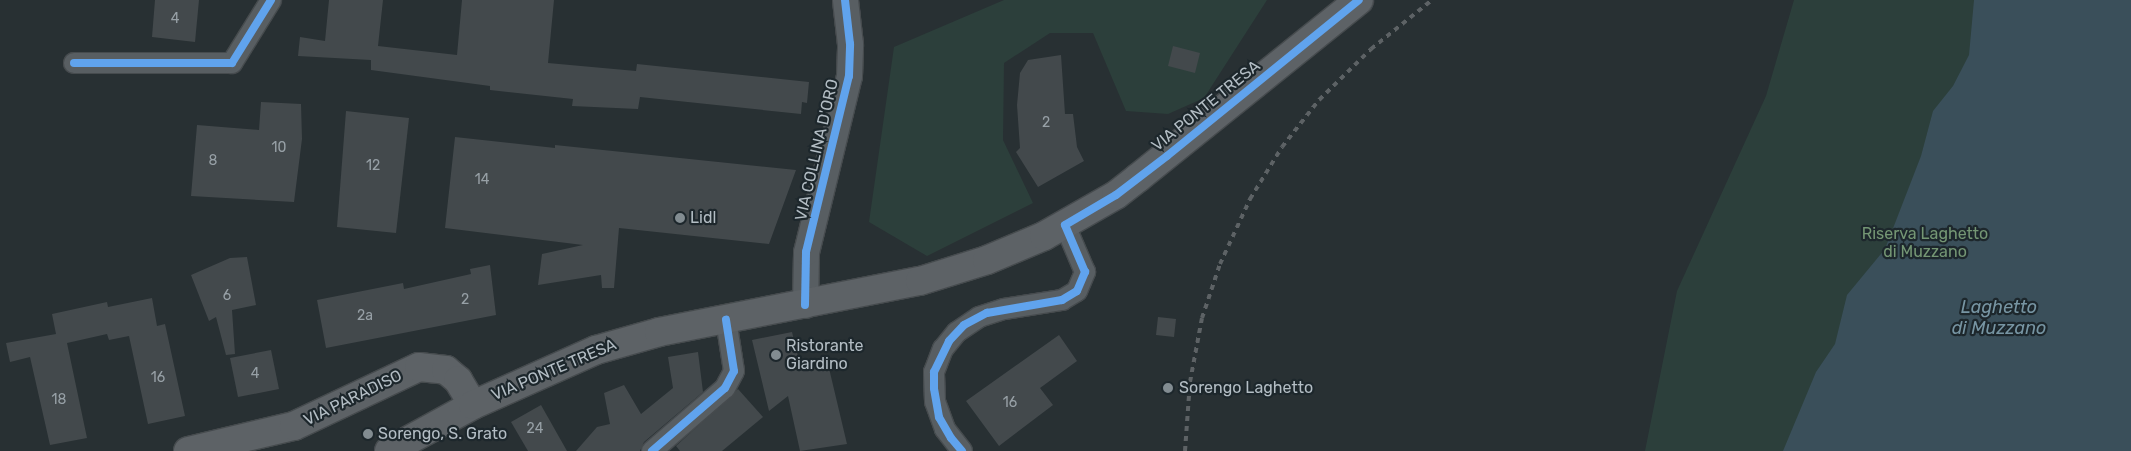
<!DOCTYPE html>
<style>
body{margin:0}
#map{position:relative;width:2131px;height:451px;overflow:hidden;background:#283033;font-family:Rubik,sans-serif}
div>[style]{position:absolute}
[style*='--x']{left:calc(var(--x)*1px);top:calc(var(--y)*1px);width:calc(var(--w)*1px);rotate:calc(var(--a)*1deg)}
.green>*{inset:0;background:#2c3f3b}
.water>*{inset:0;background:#3a4f5a}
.building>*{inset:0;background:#43494c}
.roads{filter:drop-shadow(1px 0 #464b4e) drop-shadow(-1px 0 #464b4e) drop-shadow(0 1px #464b4e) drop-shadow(0 -1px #464b4e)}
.minor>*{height:20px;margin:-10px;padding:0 10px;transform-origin:10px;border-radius:10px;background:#585e62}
.tertiary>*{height:25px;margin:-12.5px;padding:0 12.5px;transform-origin:12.5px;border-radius:12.5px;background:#585e62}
.secondary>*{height:28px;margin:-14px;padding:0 14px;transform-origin:14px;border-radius:14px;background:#5d6266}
.rail>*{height:4px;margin-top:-2px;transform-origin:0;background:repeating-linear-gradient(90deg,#5d6265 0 5px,transparent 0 10px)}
.cycleway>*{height:8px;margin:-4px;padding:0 4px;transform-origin:4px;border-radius:4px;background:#60a3ed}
.dots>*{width:14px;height:14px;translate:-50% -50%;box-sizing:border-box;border:2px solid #1d272c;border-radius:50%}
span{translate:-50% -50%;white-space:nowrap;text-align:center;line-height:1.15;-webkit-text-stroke:4.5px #1d272c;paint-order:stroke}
.number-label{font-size:14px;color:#97a0a6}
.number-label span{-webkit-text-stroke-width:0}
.street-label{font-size:16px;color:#b3bdc4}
.poi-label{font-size:16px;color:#b3bdc4}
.left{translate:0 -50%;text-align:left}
.park-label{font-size:16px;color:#749674}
.water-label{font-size:18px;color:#7795a3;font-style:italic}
</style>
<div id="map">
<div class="green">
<i style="clip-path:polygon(1004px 0,1267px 0,1204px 98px,1168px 114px,1126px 111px,1093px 33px,1050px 33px,1004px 63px,1003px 140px,1033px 203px,927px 256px,869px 222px,894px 47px)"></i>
<i style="clip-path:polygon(1794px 0,2131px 0,2131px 451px,1645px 451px,1677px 291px,1766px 96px)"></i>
</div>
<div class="water">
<i style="clip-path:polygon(1974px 0,2131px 0,2131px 451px,1783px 451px,1816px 372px,1835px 344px,1847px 295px,1885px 249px,1921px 156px,1933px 111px,1953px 86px,1969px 55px)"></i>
</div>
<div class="building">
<i style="clip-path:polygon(155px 0,199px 0,195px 42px,152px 37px)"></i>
<i style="clip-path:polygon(329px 0,383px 0,378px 46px,457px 55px,462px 0,554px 0,548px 63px,636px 71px,637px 64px,809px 82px,807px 103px,802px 102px,801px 114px,640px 97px,638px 109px,572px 106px,573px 99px,490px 90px,490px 86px,371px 70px,371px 60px,298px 56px,300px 37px,325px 41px)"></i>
<i style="clip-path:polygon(1173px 46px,1200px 53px,1195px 73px,1168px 66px)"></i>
<i style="clip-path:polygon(1061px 55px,1065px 114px,1073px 114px,1077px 147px,1084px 161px,1038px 187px,1016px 152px,1020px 148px,1017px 105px,1020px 73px,1028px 60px)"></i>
<i style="clip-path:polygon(261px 102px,301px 104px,302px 139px,294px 202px,191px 196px,197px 125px,259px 130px)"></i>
<i style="clip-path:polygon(346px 111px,409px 118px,396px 233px,337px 227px)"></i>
<i style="clip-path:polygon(455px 137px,555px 148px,555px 145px,796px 170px,769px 244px,619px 228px,614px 288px,602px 288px,601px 275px,538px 285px,542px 254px,583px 245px,445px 228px)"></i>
<i style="clip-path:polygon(247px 257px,256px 305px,232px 310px,235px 354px,226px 355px,216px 317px,209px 321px,191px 275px,230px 258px)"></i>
<i style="clip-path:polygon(490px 265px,496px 315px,326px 348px,317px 300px,403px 283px,404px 289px,471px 274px,470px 269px)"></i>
<i style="clip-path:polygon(152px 298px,157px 326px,165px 324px,185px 416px,148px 424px,129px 336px,109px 340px,107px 334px,67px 343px,87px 438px,50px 445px,30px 357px,10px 362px,6px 343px,56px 334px,52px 314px,107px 302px,108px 307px)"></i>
<i style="clip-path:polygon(1158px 317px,1176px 319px,1174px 337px,1156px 335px)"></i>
<i style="clip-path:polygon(792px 332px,801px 369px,828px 364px,847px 444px,800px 451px,788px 396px,769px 411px,752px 340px)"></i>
<i style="clip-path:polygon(1059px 335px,1077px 361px,1040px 388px,1053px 405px,999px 446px,966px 401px)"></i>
<i style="clip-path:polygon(271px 350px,279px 389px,238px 397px,230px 358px)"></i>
<i style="clip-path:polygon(698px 352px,703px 392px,644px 442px,640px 451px,576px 451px,597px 427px,610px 424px,604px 393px,624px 385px,641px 414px,673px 388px,668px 357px)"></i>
<i style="clip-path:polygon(738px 389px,763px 417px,722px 451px,680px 451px,676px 446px)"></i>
<i style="clip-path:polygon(541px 405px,567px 451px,528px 451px,511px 422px)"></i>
</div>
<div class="roads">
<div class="minor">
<i style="--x:74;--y:63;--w:158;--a:0"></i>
<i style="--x:232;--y:63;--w:74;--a:-58.2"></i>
<i style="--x:652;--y:451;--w:96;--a:-40.8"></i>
<i style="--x:725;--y:388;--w:19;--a:-62"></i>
<i style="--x:734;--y:371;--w:52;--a:-98.9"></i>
<i style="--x:962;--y:451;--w:28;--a:-128"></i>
<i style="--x:945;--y:429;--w:29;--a:-110"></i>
<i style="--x:935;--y:402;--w:30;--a:-92"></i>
<i style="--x:934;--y:372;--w:25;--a:-69"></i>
<i style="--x:943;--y:349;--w:22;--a:-51"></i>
<i style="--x:957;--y:332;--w:27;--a:-34"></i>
<i style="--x:979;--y:317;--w:26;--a:-18"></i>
<i style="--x:1004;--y:309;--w:59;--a:-8.8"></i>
<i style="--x:1062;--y:300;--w:17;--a:-31"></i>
<i style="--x:1077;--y:291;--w:21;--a:-67"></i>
<i style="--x:1085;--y:272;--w:51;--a:-113.1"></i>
</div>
<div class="tertiary">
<i style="--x:805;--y:305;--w:53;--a:-88.9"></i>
<i style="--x:806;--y:252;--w:181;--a:-76.3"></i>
<i style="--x:849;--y:76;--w:32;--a:-88"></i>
<i style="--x:850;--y:44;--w:44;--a:-96.5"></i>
</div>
<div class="secondary">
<i style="--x:188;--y:451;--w:109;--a:-13.3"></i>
<i style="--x:294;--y:426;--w:138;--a:-25.3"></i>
<i style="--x:419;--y:367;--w:27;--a:6"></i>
<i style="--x:446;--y:370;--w:16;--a:40"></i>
<i style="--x:458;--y:380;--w:29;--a:59"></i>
<i style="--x:389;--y:451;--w:96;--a:-28.7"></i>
<i style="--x:473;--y:405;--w:135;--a:-24.1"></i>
<i style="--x:596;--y:350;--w:66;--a:-15.9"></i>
<i style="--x:659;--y:332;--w:266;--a:-11.1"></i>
<i style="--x:920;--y:281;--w:70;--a:-17.4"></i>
<i style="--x:987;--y:260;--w:62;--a:-22.8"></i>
<i style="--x:1044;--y:236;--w:83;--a:-29.7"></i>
<i style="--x:1116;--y:195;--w:29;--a:-38"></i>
<i style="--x:1139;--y:177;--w:282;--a:-38.8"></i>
</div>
</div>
<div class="rail">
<i style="--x:1185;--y:451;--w:69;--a:-85.9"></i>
<i style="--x:1190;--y:382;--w:65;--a:-79.4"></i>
<i style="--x:1202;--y:318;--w:57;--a:-71.6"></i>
<i style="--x:1220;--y:264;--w:72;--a:-65.2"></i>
<i style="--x:1250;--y:199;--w:61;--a:-58.4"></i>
<i style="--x:1282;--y:147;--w:60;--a:-51.8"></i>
<i style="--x:1319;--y:100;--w:73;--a:-44.4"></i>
<i style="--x:1371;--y:49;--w:78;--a:-38.8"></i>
</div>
<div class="cycleway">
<i style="--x:74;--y:63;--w:158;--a:0"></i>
<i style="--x:232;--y:63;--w:74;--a:-58.2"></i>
<i style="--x:805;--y:305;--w:53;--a:-88.9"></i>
<i style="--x:806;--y:252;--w:181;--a:-76.3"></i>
<i style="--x:849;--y:76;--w:32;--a:-88"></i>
<i style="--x:850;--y:44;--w:44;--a:-96.5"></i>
<i style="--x:652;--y:451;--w:96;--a:-40.8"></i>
<i style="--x:725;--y:388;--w:19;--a:-62"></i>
<i style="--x:734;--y:371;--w:52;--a:-98.9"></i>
<i style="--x:962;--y:451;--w:17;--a:-130"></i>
<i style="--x:951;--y:438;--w:24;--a:-120"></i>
<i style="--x:939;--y:417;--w:29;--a:-100"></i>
<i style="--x:934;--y:388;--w:16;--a:-90"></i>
<i style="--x:934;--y:372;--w:34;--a:-64"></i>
<i style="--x:949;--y:341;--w:22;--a:-47"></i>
<i style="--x:964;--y:325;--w:26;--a:-28"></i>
<i style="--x:987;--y:313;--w:76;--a:-9.8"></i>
<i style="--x:1062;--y:300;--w:17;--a:-31"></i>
<i style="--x:1077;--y:291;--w:21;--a:-67"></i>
<i style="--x:1085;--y:272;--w:51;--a:-113.1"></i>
<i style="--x:1065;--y:225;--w:59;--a:-30.5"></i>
<i style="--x:1116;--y:195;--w:64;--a:-37.4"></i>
<i style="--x:1167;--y:156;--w:247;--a:-39.1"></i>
</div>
<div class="dots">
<i style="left:680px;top:218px;background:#828c91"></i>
<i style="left:776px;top:355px;background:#828c91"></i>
<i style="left:1168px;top:388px;background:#828c91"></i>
<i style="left:368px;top:434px;background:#828c91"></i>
</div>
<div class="number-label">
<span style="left:175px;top:19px">4</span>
<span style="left:1046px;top:123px">2</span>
<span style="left:279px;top:148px">10</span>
<span style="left:213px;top:161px">8</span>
<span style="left:373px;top:166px">12</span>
<span style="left:482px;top:180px">14</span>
<span style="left:227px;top:296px">6</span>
<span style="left:465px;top:300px">2</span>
<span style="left:365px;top:316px">2a</span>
<span style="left:255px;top:374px">4</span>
<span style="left:158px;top:378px">16</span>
<span style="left:59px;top:400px">18</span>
<span style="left:1010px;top:403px">16</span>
<span style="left:535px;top:429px">24</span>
</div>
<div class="street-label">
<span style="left:1206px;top:106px;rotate:-39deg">VIA PONTE TRESA</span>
<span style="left:817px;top:150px;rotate:-77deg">VIA COLLINA D'ORO</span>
<span style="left:554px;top:370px;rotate:-23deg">VIA PONTE TRESA</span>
<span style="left:353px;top:398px;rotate:-26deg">VIA PARADISO</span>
</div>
<div class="poi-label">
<span class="left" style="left:690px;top:218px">Lidl</span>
<span class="left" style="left:786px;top:355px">Ristorante<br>Giardino</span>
<span class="left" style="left:1179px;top:388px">Sorengo Laghetto</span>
<span class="left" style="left:378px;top:434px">Sorengo, S. Grato</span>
</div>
<div class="park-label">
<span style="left:1925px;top:243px">Riserva Laghetto<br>di Muzzano</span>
</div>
<div class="water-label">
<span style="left:1999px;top:318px">Laghetto<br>di Muzzano</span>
</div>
</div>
